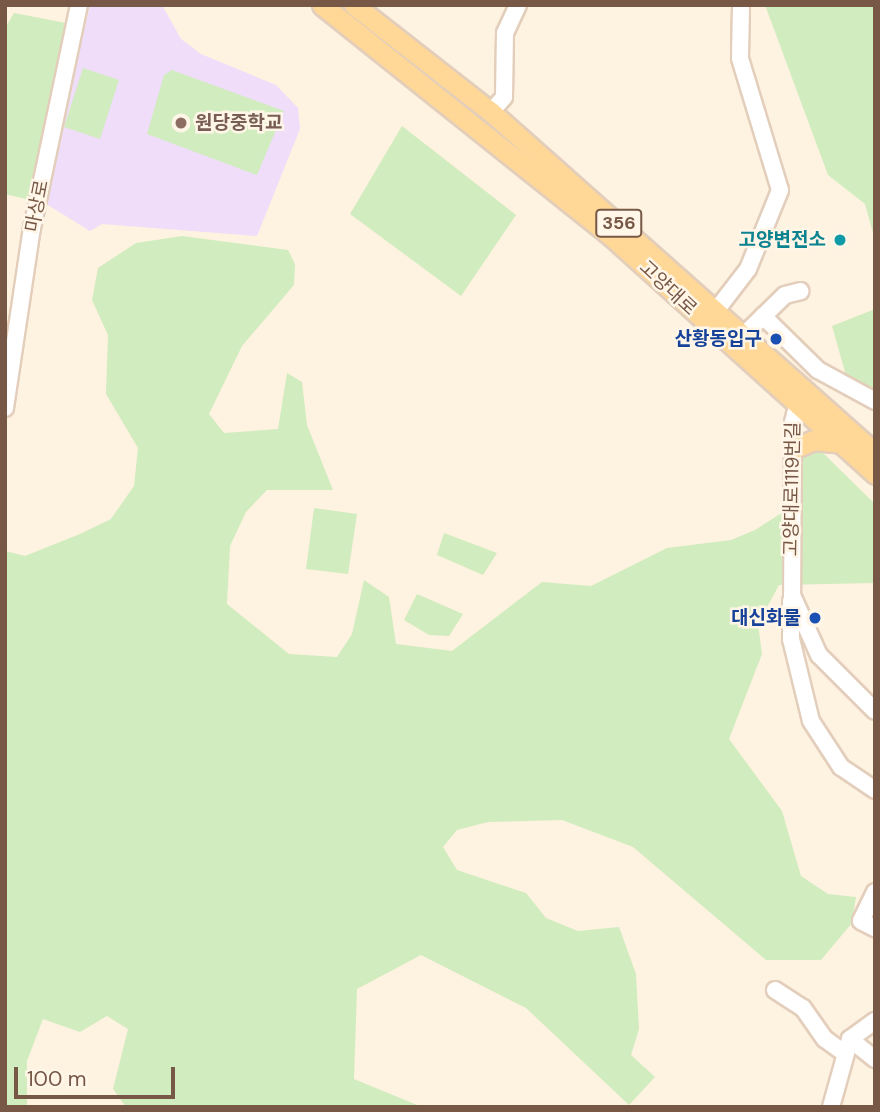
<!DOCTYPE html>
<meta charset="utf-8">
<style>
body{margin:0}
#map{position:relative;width:880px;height:1112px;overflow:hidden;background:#fef2e0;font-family:"DM Sans","Noto Sans KR",sans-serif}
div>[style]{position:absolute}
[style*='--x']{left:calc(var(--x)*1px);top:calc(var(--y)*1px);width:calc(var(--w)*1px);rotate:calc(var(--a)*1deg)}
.education>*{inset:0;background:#efddfa}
.green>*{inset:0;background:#d1ecbe}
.roads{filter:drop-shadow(2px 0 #e3cebb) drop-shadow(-2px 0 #e3cebb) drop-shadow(0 2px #e3cebb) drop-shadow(0 -2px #e3cebb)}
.minor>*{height:16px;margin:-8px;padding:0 8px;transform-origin:8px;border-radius:8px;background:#fff}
.major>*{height:19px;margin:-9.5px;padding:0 9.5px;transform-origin:9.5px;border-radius:9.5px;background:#ffd796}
.dots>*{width:19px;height:19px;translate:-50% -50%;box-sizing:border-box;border:4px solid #fff6e8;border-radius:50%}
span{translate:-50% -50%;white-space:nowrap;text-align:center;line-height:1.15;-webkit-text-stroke:5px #fff6e8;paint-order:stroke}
.shield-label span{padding:2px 5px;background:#fff6e8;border:2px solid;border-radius:5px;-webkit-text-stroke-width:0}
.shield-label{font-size:18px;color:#775745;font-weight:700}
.education-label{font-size:19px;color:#785e54;font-weight:700}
.left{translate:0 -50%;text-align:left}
.street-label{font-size:19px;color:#775745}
.culture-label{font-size:19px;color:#0d838f;font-weight:700}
.right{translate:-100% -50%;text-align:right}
.transit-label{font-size:19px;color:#164399;font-weight:700}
.frame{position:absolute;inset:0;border:7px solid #775745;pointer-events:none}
.scale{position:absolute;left:14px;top:1067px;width:161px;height:32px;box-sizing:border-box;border:4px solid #775745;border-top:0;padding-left:9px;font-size:21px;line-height:24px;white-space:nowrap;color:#775745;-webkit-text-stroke:5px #fff6e8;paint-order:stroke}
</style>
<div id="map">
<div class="education">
<i style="clip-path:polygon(90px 5px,162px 5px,181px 39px,201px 54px,276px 85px,298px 108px,300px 129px,257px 236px,102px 224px,90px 231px,43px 202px)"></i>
</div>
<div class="green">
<i style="clip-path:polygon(765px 5px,875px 5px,875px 240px,865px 204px,828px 175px)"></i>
<i style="clip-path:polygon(14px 13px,71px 24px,30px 200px,5px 194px,5px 28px)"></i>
<i style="clip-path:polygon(83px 68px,119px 80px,100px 139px,64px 127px)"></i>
<i style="clip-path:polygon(172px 70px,284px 111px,257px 175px,147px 134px,164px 75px)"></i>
<i style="clip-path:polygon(402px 126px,516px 215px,461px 296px,350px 214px)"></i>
<i style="clip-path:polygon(182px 236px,288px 250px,295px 264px,294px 285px,242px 346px,209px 414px,224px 433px,278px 429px,287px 373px,302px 382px,307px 425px,333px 490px,267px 490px,246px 512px,230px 546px,227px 604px,289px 654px,337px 657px,352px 634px,364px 580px,389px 597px,396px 644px,452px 651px,542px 582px,591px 586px,667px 548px,731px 540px,755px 530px,791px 507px,799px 460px,809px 453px,821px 451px,875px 504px,875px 583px,779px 585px,758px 624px,762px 654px,729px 739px,782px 811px,801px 876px,828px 894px,856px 897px,852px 923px,821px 960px,766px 960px,633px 847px,562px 820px,488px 822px,457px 830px,443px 847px,457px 870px,526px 893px,546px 918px,578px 931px,619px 927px,636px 974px,639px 1029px,631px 1055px,655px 1077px,629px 1105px,526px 1008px,421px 955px,357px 989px,354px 1079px,422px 1107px,126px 1107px,113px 1089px,128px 1029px,107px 1016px,80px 1032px,43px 1019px,27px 1061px,27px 1107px,5px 1107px,5px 551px,25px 556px,80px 534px,111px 519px,134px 486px,138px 448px,106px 394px,108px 335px,92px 300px,98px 268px,136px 243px)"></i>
<i style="clip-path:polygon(875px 309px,875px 412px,849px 386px,832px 326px)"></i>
<i style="clip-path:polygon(314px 508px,357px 514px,348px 574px,306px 569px)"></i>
<i style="clip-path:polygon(444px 533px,497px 553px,483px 575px,437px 555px)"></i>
<i style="clip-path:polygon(417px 594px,463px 614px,449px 636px,429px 635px,404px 620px)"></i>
</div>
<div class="roads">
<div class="minor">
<i style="--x:491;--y:112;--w:20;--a:-49"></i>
<i style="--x:504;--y:97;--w:64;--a:-89.1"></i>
<i style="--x:505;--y:33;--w:31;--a:-65"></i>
<i style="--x:718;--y:308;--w:49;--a:-52.4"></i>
<i style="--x:748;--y:269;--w:85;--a:-67.9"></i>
<i style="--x:780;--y:190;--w:138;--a:-106.9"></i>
<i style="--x:740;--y:58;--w:53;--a:-88.9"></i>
<i style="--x:763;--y:316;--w:77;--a:44.5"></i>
<i style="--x:818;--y:370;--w:65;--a:28.5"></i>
<i style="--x:746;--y:333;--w:54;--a:-44.3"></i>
<i style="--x:785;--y:295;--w:16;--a:-14"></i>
<i style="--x:800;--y:394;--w:30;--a:104"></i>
<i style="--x:793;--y:423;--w:172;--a:90.3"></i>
<i style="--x:792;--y:595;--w:66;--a:65.8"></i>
<i style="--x:819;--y:655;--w:79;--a:45"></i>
<i style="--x:5;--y:408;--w:182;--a:-81.5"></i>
<i style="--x:32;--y:228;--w:228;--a:-78.1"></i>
<i style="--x:791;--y:601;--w:38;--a:90"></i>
<i style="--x:791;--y:639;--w:84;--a:76.3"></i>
<i style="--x:811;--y:721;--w:55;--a:56.9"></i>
<i style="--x:841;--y:767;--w:41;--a:34.1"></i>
<i style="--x:875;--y:892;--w:32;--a:116"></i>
<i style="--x:861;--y:921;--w:16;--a:27"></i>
<i style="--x:775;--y:990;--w:33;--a:33"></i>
<i style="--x:803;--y:1008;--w:38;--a:55"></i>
<i style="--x:825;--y:1039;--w:22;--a:36"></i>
<i style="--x:850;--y:1039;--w:32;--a:39"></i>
<i style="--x:831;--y:1107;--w:71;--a:-74.4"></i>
<i style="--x:850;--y:1039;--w:31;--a:-36"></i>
</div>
<div class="major">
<i style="--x:322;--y:5;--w:369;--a:38.6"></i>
<i style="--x:610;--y:235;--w:357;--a:42"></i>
<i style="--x:354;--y:5;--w:174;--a:38"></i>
<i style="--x:491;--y:112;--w:514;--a:41.61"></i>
<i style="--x:795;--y:448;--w:21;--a:-23"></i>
<i style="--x:814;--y:440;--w:27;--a:6"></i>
</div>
</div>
<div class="dots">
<i style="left:181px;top:123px;background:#8d6e63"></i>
<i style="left:840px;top:240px;background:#0f9aa8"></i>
<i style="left:776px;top:339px;background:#1a4fb4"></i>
<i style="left:815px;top:618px;background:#1a4fb4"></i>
</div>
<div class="shield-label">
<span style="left:619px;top:223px">356</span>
</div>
<div class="education-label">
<span class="left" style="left:195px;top:123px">원당중학교</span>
</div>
<div class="street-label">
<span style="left:37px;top:206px;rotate:-79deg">마상로</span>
<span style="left:668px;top:288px;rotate:43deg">고양대로</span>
<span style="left:792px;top:489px;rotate:-89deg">고양대로1119번길</span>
</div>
<div class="culture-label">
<span class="right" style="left:826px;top:240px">고양변전소</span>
</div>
<div class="transit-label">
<span class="right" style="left:762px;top:339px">산황동입구</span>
<span class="right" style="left:801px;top:618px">대신화물</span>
</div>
<div class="frame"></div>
<div class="scale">100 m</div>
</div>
